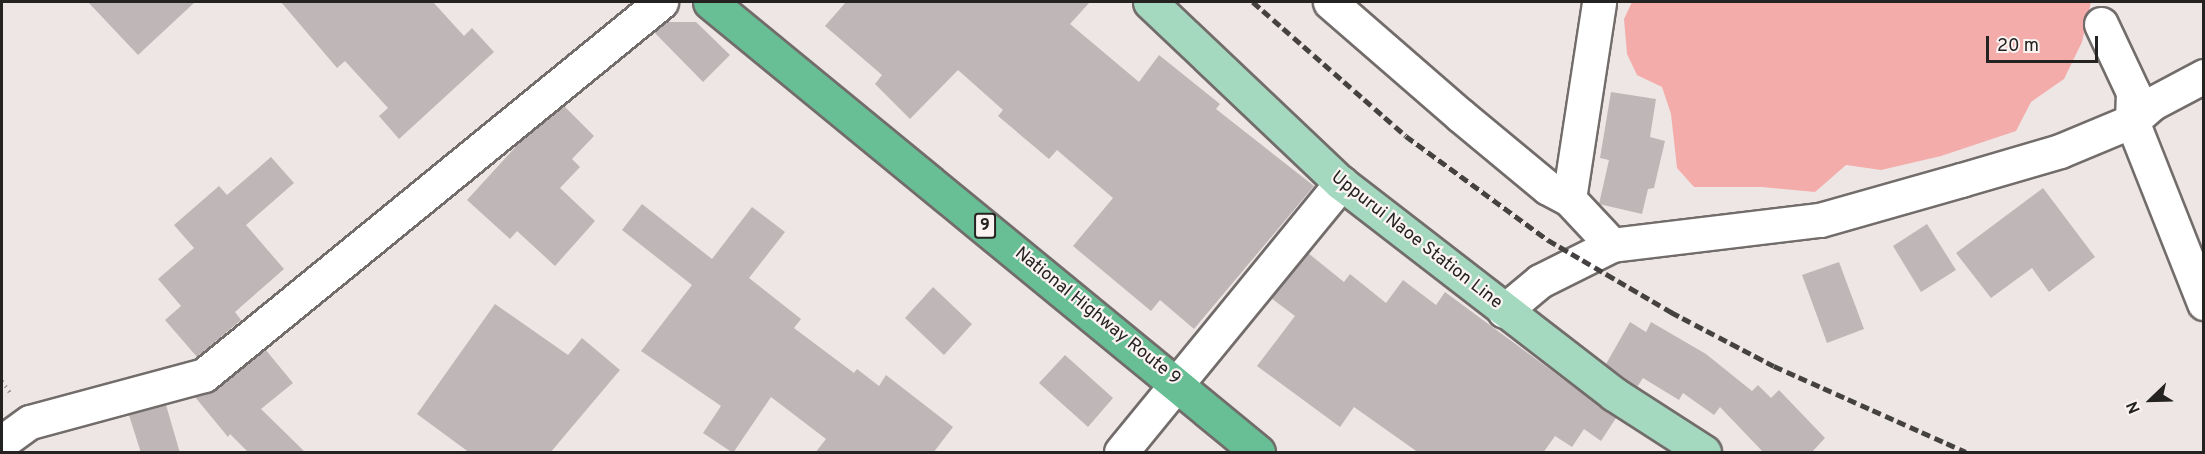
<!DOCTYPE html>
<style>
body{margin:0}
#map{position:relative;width:2205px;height:454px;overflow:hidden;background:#ede6e5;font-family:Overpass,sans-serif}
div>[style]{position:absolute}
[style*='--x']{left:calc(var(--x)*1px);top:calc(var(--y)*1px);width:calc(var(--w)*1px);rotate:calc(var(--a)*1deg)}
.green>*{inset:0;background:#f4acaa}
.building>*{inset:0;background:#bfb7b7}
.path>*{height:4px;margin-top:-2px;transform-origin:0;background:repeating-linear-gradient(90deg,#a39d9d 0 1.5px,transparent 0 6px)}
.roads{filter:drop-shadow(2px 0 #726c6b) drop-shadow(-2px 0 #726c6b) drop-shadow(0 2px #726c6b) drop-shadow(0 -2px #726c6b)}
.minor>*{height:33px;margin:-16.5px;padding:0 16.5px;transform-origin:16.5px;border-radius:16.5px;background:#fff}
.major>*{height:33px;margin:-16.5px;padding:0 16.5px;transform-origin:16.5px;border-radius:16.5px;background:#a4d9bf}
.highway>*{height:33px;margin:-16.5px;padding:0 16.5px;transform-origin:16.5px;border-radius:16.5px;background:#68bf95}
.rail>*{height:4.5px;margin-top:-2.25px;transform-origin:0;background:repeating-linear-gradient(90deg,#454141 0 9px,transparent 0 13.5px)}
span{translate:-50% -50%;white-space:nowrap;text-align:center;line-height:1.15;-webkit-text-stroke:4.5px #faf3f2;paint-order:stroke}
.shield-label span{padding:2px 4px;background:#faf3f2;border:2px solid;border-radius:4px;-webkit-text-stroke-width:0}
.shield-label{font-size:16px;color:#252222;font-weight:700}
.street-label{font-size:18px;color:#252222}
.frame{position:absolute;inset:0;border:3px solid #252222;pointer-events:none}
.north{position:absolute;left:2121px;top:370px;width:60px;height:60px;-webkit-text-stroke:4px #faf3f2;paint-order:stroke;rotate:247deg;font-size:16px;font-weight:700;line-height:24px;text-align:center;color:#252222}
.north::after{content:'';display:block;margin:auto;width:21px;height:27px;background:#252222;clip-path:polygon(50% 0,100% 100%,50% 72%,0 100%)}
.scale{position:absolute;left:1986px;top:36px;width:112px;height:27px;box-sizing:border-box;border:3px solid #252222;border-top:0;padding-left:8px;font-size:18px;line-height:21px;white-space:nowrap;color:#252222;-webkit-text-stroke:4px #faf3f2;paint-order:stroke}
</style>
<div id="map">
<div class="green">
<i style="clip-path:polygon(1632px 2px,2091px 2px,2082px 42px,2064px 79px,2031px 102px,2016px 131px,1941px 156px,1881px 170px,1846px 165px,1815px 192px,1762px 187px,1694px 187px,1677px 168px,1671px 114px,1662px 87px,1637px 75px,1627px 54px,1624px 19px)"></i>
</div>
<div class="building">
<i style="clip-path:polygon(88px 2px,195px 2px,138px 55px)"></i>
<i style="clip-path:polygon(281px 2px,433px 2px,464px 36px,472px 28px,494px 52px,399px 139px,379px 116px,388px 108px,345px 61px,337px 68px)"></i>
<i style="clip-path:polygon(846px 2px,1090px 2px,1070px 24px,1139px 82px,1159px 55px,1220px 104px,1216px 109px,1314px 186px,1194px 329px,1160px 300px,1151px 311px,1073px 246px,1113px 198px,1057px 150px,1049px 159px,998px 116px,1003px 110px,958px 70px,910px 119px,875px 84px,882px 75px,825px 26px)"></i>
<i style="clip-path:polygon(667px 22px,696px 22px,730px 55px,703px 82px,654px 32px)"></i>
<i style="clip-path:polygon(1611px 92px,1656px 99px,1650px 137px,1665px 141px,1654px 188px,1648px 189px,1642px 214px,1599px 204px,1609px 160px,1600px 158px)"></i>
<i style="clip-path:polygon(564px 106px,594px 136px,572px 159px,580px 167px,560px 188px,595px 221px,555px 266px,517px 231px,510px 239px,467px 200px,522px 140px)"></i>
<i style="clip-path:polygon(271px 157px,294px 183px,246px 225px,284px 269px,235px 312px,241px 320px,197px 357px,165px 320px,181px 306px,158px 279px,194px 248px,174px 225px,219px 186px,227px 195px)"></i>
<i style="clip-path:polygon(2043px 188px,2095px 257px,2049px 292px,2032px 268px,1991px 298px,1956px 253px)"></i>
<i style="clip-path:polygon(642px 204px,712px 259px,752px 207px,785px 232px,749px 278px,801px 319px,794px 328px,854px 373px,857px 369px,879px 386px,886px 375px,953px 427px,933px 453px,815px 453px,826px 439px,771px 397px,733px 453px,703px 433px,721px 406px,641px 351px,692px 285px,622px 230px)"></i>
<i style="clip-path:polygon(1927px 224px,1956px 270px,1921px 292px,1893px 246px)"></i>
<i style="clip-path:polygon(1308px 253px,1344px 282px,1350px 274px,1386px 303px,1403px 280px,1436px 305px,1445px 292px,1616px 418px,1601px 441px,1584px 429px,1572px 447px,1555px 436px,1543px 453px,1419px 453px,1354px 407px,1340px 427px,1257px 366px,1295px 316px,1271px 298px)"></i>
<i style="clip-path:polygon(1839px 262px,1864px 329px,1827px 343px,1802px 275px)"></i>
<i style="clip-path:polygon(933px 287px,972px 324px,944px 355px,905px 318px)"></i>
<i style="clip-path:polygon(495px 304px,568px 355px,582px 338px,620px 370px,550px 453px,470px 453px,417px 414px)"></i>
<i style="clip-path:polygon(1630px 322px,1646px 332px,1651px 322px,1706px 354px,1752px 391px,1758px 385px,1771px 398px,1779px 390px,1825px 438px,1811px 453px,1764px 453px,1720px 407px,1714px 415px,1683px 393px,1679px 400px,1643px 378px,1637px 387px,1606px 364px)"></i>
<i style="clip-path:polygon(265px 349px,293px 383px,261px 409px,306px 453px,249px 453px,230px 434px,228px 437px,195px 397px,215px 390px)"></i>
<i style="clip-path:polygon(1065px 355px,1113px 398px,1088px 427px,1039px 383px)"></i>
<i style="clip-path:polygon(166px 405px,180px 453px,141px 453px,129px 415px)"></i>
</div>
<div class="path">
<i style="--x:2;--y:381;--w:14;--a:56"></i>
</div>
<div class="roads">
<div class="minor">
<i style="--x:1330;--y:2;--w:172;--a:41"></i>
<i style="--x:1460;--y:115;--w:114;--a:39.7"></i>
<i style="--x:1548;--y:188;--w:24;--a:28"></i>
<i style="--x:1569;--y:199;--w:63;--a:46.9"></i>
<i style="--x:2101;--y:24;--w:75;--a:64.8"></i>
<i style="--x:2133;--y:92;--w:29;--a:92"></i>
<i style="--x:2132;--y:121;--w:196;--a:68.4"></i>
<i style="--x:1569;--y:199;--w:199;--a:-81.3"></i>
<i style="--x:1504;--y:311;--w:47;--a:-39.8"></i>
<i style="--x:1540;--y:281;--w:80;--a:-26.6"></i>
<i style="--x:1612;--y:245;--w:209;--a:-6.9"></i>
<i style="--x:1820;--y:220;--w:147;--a:-15.8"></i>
<i style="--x:1961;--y:180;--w:103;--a:-16.3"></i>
<i style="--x:2060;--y:151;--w:78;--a:-22.6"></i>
<i style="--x:2132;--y:121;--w:28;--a:-41"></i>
<i style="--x:2153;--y:103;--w:58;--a:-27.9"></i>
<i style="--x:2;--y:442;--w:34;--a:-36"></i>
<i style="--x:30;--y:422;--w:180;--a:-15.1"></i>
<i style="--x:204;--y:375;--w:590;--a:-39.22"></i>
<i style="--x:1121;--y:452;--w:348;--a:-50.7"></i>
</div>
<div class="major">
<i style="--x:1150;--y:2;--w:263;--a:43.5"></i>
<i style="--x:1341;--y:183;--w:345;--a:37.7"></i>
<i style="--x:1614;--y:394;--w:107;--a:32.8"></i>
</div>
<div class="highway">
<i style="--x:710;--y:2;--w:709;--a:39.39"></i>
</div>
</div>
<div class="rail">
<i style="--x:1253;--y:2;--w:203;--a:41.2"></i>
<i style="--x:1406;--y:136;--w:176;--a:36.2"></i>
<i style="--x:1548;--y:240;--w:143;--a:30.3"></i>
<i style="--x:1671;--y:312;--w:116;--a:27.7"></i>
<i style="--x:1774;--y:366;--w:210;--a:24.1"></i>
</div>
<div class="shield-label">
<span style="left:985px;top:226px">9</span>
</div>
<div class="street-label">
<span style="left:1416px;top:241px;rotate:38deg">Uppurui Naoe Station Line</span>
<span style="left:1097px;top:317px;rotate:39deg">National Highway Route 9</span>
</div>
<div class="frame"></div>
<div class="north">N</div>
<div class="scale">20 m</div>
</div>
